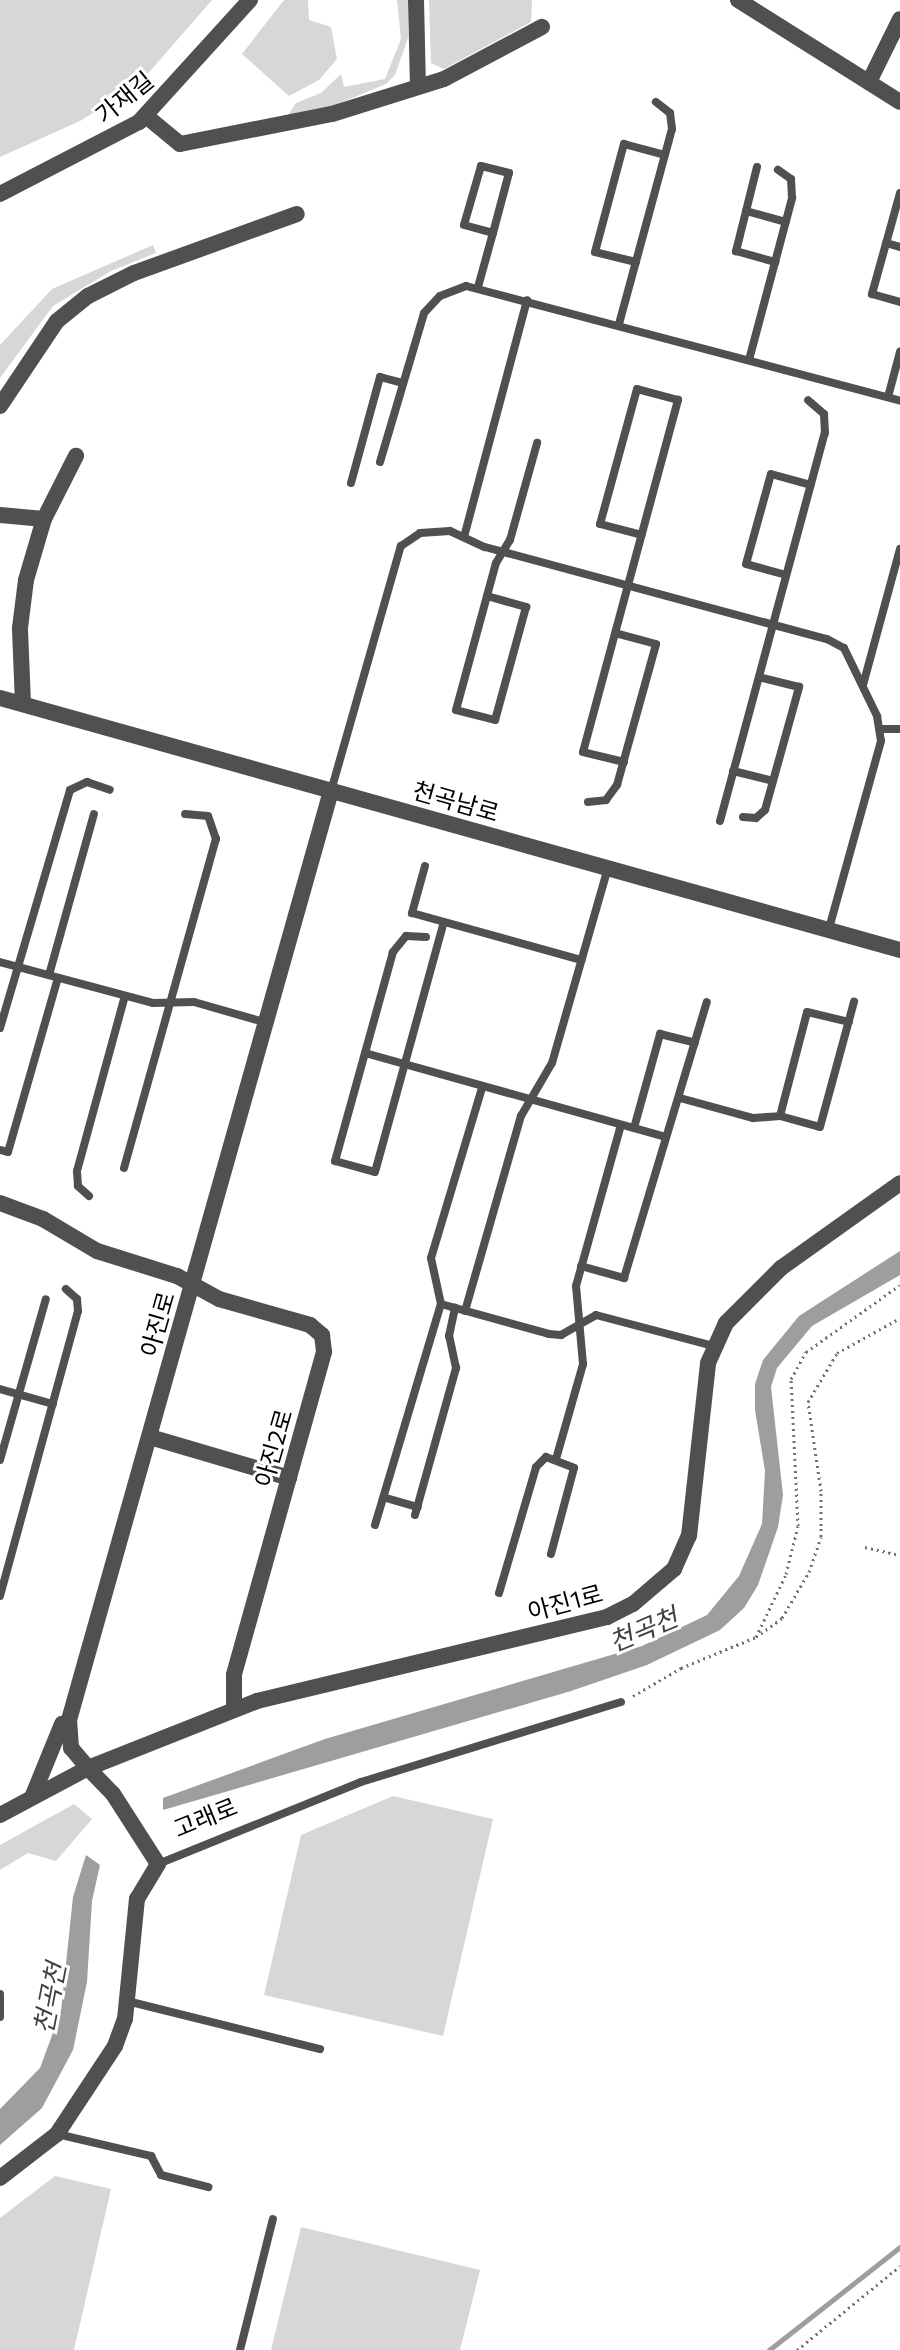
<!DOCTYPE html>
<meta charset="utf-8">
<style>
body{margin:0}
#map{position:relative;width:900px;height:2350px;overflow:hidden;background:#fff;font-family:Commissioner,"Noto Sans KR",sans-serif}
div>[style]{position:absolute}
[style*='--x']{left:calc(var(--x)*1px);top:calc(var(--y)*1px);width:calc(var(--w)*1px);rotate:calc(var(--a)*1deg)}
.green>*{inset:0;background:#d7d7d7}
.water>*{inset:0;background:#9e9e9e}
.stream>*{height:5px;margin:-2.5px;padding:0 2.5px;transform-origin:2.5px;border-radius:2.5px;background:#9e9e9e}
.path>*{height:3px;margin-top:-1.5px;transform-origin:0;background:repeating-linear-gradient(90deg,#727272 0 2px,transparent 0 6px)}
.service>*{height:8px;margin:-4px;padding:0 4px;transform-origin:4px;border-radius:4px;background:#505050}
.minor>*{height:16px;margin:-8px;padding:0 8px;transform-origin:8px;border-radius:8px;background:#505050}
.tertiary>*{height:16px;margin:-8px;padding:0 8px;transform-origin:8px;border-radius:8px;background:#505050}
span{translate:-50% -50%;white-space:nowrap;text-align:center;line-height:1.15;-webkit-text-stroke:6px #fff;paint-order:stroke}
.street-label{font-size:24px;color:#000}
.water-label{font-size:26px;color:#3f3f3f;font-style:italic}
</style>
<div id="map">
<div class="green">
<i style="clip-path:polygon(0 0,212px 0,138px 85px,80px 121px,0 157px)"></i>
<i style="clip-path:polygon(284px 0,308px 0,309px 20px,331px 27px,337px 59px,319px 80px,289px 96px,242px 54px)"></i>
<i style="clip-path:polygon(397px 0,408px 0,408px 38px,395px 75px,386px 84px,333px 106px,288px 115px,296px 103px,321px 93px,341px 74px,344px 87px,385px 79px,401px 39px)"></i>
<i style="clip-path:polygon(429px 0,532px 0,531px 22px,444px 69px,431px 63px)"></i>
<i style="clip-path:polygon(153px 245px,156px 253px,111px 271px,53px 306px,0 378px,0 345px,52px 289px)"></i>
<i style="clip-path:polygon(393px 1796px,493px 1819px,443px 2036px,264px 1995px,301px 1835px)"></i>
<i style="clip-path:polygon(74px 1804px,92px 1819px,56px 1861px,28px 1853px,0 1870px,0 1845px)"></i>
<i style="clip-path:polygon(55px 2176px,111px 2189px,74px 2350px,0 2350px,0 2218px)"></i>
<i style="clip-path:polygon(301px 2227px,480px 2270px,460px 2350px,271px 2350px)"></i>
</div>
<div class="water">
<i style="clip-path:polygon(900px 1251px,900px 1275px,812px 1326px,777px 1368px,771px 1387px,783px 1495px,778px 1527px,758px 1585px,744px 1608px,720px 1630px,647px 1665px,571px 1691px,163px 1810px,163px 1798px,325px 1739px,642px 1646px,707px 1615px,739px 1576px,762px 1524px,765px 1471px,755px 1410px,755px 1384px,763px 1360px,799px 1316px)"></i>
<i style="clip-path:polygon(86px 1855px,100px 1865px,92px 1901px,87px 1982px,73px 2050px,42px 2108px,0 2145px,0 2109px,40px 2068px,61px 2011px,73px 1897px)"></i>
</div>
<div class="stream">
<i style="--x:769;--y:2350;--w:167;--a:-38.2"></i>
</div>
<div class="path">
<i style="--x:865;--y:1547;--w:36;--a:13"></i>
<i style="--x:756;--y:1637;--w:70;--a:-64.5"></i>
<i style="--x:786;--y:1574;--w:49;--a:-76"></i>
<i style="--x:798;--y:1526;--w:147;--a:-92.7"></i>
<i style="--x:791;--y:1379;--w:31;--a:-61"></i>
<i style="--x:806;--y:1352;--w:115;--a:-35.5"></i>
<i style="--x:633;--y:1696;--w:56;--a:-30.3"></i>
<i style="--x:681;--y:1668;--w:81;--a:-22.5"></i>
<i style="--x:756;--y:1637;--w:32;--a:-36"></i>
<i style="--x:782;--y:1618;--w:53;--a:-59.6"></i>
<i style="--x:809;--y:1572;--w:37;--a:-71"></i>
<i style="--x:821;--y:1537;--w:46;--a:-90"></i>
<i style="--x:821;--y:1491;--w:90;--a:-98.3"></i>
<i style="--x:808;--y:1402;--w:57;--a:-59.4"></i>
<i style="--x:837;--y:1353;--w:72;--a:-29.1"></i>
<i style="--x:797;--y:2350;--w:133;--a:-39.2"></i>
</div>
<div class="service">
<i style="--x:757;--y:167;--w:87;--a:104"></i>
<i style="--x:736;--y:251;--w:41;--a:15.8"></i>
<i style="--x:900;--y:193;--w:105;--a:105.5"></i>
<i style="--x:872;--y:294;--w:29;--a:16"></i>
<i style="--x:746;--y:211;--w:41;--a:15.4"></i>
<i style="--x:886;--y:243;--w:15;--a:16"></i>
<i style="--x:636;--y:262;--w:42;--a:-166.3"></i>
<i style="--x:595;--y:252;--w:112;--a:-75"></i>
<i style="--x:624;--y:144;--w:42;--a:15"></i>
<i style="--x:478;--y:287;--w:56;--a:-74.5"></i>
<i style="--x:493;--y:233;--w:62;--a:-75.1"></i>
<i style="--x:509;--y:173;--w:29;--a:-166"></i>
<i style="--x:481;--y:166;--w:61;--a:106.1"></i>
<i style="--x:464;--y:225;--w:30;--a:15"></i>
<i style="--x:619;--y:324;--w:202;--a:-74.8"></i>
<i style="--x:672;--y:129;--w:16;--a:-97"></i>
<i style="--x:670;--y:113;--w:18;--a:-142"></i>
<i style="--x:749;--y:360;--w:168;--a:-75.1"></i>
<i style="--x:792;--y:198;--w:19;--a:-93"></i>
<i style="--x:791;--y:179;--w:16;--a:-145"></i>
<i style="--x:888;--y:397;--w:47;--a:-75.1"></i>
<i style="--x:380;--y:462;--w:155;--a:-73.5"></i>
<i style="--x:424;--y:313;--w:23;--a:-47"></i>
<i style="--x:440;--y:296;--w:28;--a:-21"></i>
<i style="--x:466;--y:286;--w:449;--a:14.8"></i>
<i style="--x:351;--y:483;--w:110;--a:-74.7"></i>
<i style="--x:380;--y:377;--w:23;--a:15"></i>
<i style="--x:464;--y:537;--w:245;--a:-75.1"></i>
<i style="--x:786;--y:575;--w:41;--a:-164.6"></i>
<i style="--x:746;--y:564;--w:93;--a:-74.5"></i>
<i style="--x:771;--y:474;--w:41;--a:15.4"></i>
<i style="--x:487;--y:596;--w:41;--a:15.8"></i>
<i style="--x:526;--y:607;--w:117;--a:105.3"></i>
<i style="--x:495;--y:720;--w:40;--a:-165.6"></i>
<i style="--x:456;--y:710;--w:152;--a:-74.8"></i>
<i style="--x:496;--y:563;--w:27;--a:-59"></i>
<i style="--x:510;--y:540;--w:101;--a:-74.4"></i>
<i style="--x:863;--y:685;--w:141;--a:-74.8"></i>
<i style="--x:881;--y:729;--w:19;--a:0"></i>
<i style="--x:624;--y:762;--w:42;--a:-166.3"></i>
<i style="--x:583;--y:752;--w:365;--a:-74.9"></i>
<i style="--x:678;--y:400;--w:42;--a:-165"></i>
<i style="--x:637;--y:389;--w:140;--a:105.3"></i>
<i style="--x:600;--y:524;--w:43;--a:14.7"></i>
<i style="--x:733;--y:771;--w:41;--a:14"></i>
<i style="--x:331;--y:791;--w:255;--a:-74.1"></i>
<i style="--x:401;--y:546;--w:23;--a:-34"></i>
<i style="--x:420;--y:533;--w:30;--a:-4"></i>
<i style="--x:450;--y:531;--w:38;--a:25"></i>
<i style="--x:485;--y:547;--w:354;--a:15.1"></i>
<i style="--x:827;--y:639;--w:19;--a:28"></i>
<i style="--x:844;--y:648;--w:76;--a:64.1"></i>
<i style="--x:877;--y:716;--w:25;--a:81"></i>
<i style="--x:881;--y:741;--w:195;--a:105.5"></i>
<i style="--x:588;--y:802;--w:18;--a:-6"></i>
<i style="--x:606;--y:800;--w:19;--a:-54"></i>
<i style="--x:617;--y:785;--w:146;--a:-74.5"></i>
<i style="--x:656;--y:644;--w:42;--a:-165"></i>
<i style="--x:743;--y:817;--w:13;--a:4"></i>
<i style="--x:756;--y:818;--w:12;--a:-42"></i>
<i style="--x:765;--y:810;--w:128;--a:-74.5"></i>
<i style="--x:799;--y:687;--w:41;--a:-166"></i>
<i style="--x:720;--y:821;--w:402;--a:-74.9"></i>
<i style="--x:825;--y:433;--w:19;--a:-93"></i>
<i style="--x:824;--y:414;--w:21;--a:-139"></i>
<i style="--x:425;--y:866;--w:49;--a:105.5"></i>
<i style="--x:412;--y:913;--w:176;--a:15.5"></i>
<i style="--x:426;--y:937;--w:20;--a:-177"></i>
<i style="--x:406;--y:936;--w:21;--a:129"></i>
<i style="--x:393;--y:952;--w:217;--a:105.5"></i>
<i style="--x:335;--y:1161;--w:41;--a:15.4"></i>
<i style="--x:375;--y:1172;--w:259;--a:-74.6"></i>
<i style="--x:0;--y:962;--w:158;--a:15"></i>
<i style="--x:153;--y:1003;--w:41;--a:-1.4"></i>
<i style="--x:194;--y:1002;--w:76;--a:16"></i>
<i style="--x:49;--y:975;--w:167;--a:-74.4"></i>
<i style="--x:0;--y:1028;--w:248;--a:-73.6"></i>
<i style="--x:70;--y:790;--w:19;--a:-25"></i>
<i style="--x:87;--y:782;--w:24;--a:19"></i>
<i style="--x:365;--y:1053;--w:312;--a:15.6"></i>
<i style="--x:680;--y:1098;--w:76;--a:15.3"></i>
<i style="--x:753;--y:1118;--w:27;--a:-4"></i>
<i style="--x:780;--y:1116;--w:41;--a:15.4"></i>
<i style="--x:820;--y:1127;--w:130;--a:-74.8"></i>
<i style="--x:780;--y:1116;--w:107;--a:-75.4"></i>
<i style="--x:807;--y:1012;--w:43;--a:13.4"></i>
<i style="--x:634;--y:1128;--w:98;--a:-74.5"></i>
<i style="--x:660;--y:1034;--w:36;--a:14"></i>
<i style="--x:0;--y:1150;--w:8;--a:14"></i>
<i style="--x:8;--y:1152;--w:181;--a:-74"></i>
<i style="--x:124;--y:1168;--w:342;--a:-74.4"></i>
<i style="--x:216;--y:839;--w:24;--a:-109"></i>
<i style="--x:208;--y:816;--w:23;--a:-175"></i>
<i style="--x:89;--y:1196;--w:15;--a:-138"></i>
<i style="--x:78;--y:1186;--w:15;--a:-94"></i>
<i style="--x:77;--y:1171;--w:181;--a:-74.7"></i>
<i style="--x:581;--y:1266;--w:45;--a:15.6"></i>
<i style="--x:624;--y:1278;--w:288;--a:-73.3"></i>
<i style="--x:441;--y:1304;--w:112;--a:15.5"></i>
<i style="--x:549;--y:1334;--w:12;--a:5"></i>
<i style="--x:561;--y:1335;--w:40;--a:-29.7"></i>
<i style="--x:596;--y:1315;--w:121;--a:14.8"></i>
<i style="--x:465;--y:1311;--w:203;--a:-74"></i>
<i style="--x:521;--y:1116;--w:61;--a:-59.7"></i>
<i style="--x:552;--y:1063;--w:203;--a:-74"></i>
<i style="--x:0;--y:1389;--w:55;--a:15.8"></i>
<i style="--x:556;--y:1459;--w:99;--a:-74.1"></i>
<i style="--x:583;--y:1364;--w:78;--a:-95.1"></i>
<i style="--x:576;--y:1286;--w:167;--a:-74.4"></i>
<i style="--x:0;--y:1460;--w:167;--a:-74.1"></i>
<i style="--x:386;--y:1498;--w:33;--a:16"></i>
<i style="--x:415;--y:1515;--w:153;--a:-74.4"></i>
<i style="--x:456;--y:1368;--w:33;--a:-102"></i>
<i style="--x:449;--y:1336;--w:29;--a:-78"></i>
<i style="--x:375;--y:1525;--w:231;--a:-73.4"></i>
<i style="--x:441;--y:1304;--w:47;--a:-102.3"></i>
<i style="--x:431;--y:1258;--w:177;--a:-73.3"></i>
<i style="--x:499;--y:1593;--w:131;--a:-73.6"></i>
<i style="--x:536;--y:1467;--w:14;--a:-45"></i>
<i style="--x:546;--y:1457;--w:30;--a:21"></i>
<i style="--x:574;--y:1468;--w:89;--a:105"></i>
<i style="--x:0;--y:1596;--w:295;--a:-74.7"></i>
<i style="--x:78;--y:1311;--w:12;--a:-95"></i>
<i style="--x:77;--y:1299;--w:15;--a:-138"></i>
<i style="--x:158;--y:1864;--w:219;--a:-22"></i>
<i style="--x:361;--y:1782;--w:272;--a:-17.1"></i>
<i style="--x:0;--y:1994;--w:23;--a:90"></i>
<i style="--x:127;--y:2001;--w:199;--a:14"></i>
<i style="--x:57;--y:2134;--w:97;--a:13.2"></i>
<i style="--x:151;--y:2156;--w:21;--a:62"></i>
<i style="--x:161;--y:2175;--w:49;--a:14.3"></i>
<i style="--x:240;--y:2350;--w:135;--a:-75.9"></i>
</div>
<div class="minor">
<i style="--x:416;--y:0;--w:85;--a:88.7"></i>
<i style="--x:146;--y:116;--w:44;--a:39.5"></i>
<i style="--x:180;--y:144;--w:155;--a:-11.2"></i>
<i style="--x:332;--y:114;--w:117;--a:-17.4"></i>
<i style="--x:444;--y:79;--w:111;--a:-28"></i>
<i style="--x:0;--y:406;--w:102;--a:-56.2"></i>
<i style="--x:57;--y:321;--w:40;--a:-39"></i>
<i style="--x:88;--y:296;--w:51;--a:-26.6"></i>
<i style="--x:134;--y:273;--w:173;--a:-19.9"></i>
<i style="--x:0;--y:515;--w:44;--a:5.2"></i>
<i style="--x:23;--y:704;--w:76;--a:-92.3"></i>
<i style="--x:20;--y:628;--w:48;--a:-82.9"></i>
<i style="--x:26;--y:580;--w:64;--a:-73.6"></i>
<i style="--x:44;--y:519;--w:71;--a:-63.1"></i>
<i style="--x:0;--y:1203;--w:46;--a:20.4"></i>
<i style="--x:43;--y:1219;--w:63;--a:30.7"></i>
<i style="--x:97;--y:1251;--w:84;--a:17.4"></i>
<i style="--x:177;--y:1276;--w:48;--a:28.7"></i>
<i style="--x:219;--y:1299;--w:95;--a:15.9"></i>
<i style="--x:310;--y:1325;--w:16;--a:40"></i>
<i style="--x:322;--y:1335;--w:17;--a:83"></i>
<i style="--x:324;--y:1352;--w:335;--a:105.6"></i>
<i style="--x:234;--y:1675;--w:34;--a:90"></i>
<i style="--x:150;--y:1437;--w:145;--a:16.4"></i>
<i style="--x:0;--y:2178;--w:72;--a:-37.7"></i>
<i style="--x:57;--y:2134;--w:105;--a:-56.6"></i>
<i style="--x:115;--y:2046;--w:29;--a:-70"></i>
<i style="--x:125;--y:2019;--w:121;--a:-84.3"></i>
<i style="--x:137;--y:1899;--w:41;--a:-59"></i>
<i style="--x:158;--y:1864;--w:83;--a:-122.7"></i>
<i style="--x:113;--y:1794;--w:36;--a:-134"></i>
</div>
<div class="tertiary">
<i style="--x:738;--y:0;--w:191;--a:32.2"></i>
<i style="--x:869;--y:82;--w:70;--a:-63.8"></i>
<i style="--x:0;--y:194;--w:157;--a:-27.4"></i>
<i style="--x:139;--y:122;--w:165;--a:-47.7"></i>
<i style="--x:0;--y:698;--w:935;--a:15.64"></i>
<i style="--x:88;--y:1768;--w:26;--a:-130"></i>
<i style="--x:71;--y:1748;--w:28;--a:-94"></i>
<i style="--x:69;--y:1720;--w:965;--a:-74.25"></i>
<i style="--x:33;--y:1795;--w:77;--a:-67.8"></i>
<i style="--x:0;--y:1815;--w:100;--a:-28.1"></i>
<i style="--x:88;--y:1768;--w:182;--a:-21.6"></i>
<i style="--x:257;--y:1701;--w:360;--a:-13.5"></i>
<i style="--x:607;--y:1617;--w:29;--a:-27"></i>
<i style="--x:633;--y:1604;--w:54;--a:-40.5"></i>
<i style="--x:674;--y:1569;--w:36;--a:-66"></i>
<i style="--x:689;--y:1536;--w:174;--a:-83.7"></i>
<i style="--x:708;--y:1363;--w:44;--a:-65.8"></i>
<i style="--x:726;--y:1323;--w:78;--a:-45"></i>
<i style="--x:781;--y:1268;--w:146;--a:-35.5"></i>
</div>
<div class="street-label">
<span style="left:124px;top:97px;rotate:-39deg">가재길</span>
<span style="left:456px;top:801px;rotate:16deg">천곡남로</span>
<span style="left:157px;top:1324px;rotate:-74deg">아진로</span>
<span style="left:273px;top:1448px;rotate:-74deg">아진2로</span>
<span style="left:565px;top:1602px;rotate:-15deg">아진1로</span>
<span style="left:205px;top:1817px;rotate:-22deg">고래로</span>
</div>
<div class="water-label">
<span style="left:643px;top:1629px;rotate:-23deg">천곡천</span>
<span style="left:49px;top:1998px;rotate:-79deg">천곡천</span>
</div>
</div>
